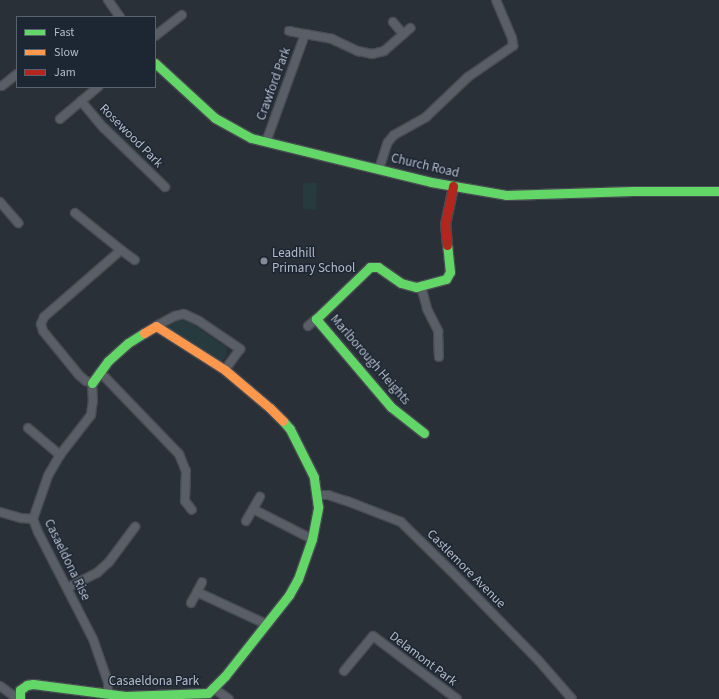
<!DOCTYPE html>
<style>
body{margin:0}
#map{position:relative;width:719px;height:699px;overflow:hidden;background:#2a3038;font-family:"Source Sans 3",sans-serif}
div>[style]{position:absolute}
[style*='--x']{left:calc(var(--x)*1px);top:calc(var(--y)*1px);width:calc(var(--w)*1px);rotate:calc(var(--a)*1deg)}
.green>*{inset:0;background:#273a3e}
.roads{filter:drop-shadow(1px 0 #484c53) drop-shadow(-1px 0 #484c53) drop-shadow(0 1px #484c53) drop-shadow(0 -1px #484c53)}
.street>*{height:8px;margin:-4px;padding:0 4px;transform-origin:4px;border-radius:4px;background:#5a5e66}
.fast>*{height:9px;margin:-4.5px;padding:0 4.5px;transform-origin:4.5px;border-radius:4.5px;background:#63d668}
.slow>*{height:9px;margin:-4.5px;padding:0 4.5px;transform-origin:4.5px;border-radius:4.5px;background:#ff974d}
.jam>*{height:9px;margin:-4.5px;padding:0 4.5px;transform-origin:4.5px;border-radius:4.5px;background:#b3261e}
.dots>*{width:11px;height:11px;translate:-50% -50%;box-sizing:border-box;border:2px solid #1d2633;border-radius:50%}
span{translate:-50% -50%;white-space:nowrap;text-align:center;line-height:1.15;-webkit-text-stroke:3px #1d2633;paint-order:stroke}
.street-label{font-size:13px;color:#b4bcc9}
.poi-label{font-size:13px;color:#b4bcc9}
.left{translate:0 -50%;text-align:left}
.legend{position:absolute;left:16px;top:16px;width:140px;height:72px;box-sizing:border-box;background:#1d2633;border:1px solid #59626f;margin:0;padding:5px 7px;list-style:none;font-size:12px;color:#b4bcc9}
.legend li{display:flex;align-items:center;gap:8px;height:20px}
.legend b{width:20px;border:1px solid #59626f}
</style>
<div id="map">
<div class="green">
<i style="clip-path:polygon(303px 183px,317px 183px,316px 210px,303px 209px)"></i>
<i style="clip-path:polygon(184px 318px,226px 347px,227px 355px,223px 360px,218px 361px,166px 328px,169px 321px)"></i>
</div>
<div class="roads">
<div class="street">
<i style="--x:108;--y:0;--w:21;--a:55"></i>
<i style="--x:393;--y:22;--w:16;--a:50"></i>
<i style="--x:289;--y:31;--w:16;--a:11"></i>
<i style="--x:155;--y:36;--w:34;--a:-38"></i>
<i style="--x:2;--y:86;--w:19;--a:-39"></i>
<i style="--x:81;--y:101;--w:35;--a:50"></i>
<i style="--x:104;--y:128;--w:85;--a:44"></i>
<i style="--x:60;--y:119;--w:50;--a:-40.1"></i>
<i style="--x:266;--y:142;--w:115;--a:-70.1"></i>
<i style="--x:305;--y:34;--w:27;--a:10"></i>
<i style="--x:332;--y:39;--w:29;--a:25"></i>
<i style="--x:358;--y:51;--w:14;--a:12"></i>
<i style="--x:372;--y:54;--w:12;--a:-14"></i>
<i style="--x:384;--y:51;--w:35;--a:-41"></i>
<i style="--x:379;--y:169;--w:28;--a:-72"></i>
<i style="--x:388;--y:142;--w:9;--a:-49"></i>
<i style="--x:394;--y:135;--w:37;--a:-29"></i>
<i style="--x:426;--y:117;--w:58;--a:-43.6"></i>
<i style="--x:468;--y:77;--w:55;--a:-34.6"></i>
<i style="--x:513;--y:46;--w:8;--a:-97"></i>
<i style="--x:512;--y:38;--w:41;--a:-112.8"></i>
<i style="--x:0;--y:202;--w:28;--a:49"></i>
<i style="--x:75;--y:213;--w:59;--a:38.8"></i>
<i style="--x:121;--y:250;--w:102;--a:139"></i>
<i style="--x:44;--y:317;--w:8;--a:113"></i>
<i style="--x:41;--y:324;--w:7;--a:74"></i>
<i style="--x:43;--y:331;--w:57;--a:50.7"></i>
<i style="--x:79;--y:375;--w:9;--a:41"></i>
<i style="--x:86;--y:381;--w:6;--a:18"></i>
<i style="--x:92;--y:383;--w:17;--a:87"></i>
<i style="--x:93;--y:400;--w:15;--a:98"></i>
<i style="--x:91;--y:415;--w:51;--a:127.8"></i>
<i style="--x:60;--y:455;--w:24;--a:120"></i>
<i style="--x:48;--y:476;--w:46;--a:109.2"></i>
<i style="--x:33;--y:519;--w:14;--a:69"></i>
<i style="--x:38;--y:532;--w:120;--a:62.8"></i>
<i style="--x:93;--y:639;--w:46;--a:70.8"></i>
<i style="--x:108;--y:682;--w:12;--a:90"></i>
<i style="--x:121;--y:250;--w:17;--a:36"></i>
<i style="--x:421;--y:286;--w:24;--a:75"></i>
<i style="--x:427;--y:309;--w:25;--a:63"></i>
<i style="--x:438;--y:331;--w:26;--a:88"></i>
<i style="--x:156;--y:326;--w:21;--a:-28"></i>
<i style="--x:175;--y:316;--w:9;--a:-13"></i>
<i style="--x:184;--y:314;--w:17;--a:25"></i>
<i style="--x:199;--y:321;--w:50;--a:34.3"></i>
<i style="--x:240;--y:349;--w:26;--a:126"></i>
<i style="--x:308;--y:326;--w:11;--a:-41"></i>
<i style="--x:100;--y:372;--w:114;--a:46.1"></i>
<i style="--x:179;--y:454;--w:18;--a:68"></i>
<i style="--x:186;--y:471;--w:30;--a:92"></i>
<i style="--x:185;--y:501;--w:11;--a:52"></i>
<i style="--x:28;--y:428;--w:42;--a:40.2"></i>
<i style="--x:317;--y:495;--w:11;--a:0"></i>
<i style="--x:328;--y:495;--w:20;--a:18"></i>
<i style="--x:347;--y:501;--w:58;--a:21.3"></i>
<i style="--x:401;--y:522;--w:69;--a:44.4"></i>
<i style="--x:450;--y:570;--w:127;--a:45.6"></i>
<i style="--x:539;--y:661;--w:50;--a:49"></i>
<i style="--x:253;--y:509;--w:66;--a:27"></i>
<i style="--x:0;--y:512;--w:22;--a:16"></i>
<i style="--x:21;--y:518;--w:12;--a:5"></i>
<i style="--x:246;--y:521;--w:28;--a:-60"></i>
<i style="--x:67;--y:588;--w:34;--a:-27"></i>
<i style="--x:97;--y:573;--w:16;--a:-43"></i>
<i style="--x:109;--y:562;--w:44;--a:-53.4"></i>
<i style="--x:197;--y:592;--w:11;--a:-63"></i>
<i style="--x:191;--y:603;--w:13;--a:-61"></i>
<i style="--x:197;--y:592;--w:76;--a:24.9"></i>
<i style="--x:344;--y:671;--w:45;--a:-50.4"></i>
<i style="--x:373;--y:636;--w:105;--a:36.9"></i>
<i style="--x:0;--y:686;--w:16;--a:35"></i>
<i style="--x:13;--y:695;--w:6;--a:18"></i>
<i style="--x:213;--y:688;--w:19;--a:35"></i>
</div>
<div class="fast">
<i style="--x:155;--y:63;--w:81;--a:42.5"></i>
<i style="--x:215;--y:118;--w:41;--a:29.1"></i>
<i style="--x:251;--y:138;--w:185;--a:13.7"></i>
<i style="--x:431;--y:182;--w:76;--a:9.8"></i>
<i style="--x:506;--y:195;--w:127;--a:-1.8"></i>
<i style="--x:633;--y:191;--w:86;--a:0"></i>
<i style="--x:92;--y:383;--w:27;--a:-54"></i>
<i style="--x:108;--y:361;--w:27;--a:-42"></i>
<i style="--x:128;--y:343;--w:19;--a:-32"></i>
<i style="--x:424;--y:433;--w:42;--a:-141.8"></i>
<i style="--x:391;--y:407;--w:116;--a:-130.4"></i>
<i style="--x:316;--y:319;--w:75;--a:-43.9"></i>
<i style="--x:370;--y:267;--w:8;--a:0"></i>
<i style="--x:378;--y:267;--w:28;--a:35"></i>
<i style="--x:401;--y:283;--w:16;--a:15"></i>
<i style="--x:416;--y:287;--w:31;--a:-15"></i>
<i style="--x:446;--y:279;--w:8;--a:-60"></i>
<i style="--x:450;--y:272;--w:27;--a:-96"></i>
<i style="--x:20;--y:699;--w:9;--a:-90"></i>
<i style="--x:20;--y:690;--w:9;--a:-36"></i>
<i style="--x:27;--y:685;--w:6;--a:-9"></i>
<i style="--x:33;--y:684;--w:93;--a:7.4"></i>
<i style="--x:125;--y:696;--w:83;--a:-2.1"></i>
<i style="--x:208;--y:693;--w:24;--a:-45"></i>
<i style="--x:225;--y:676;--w:103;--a:-51.7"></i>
<i style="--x:289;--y:595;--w:18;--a:-61"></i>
<i style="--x:298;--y:579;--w:42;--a:-70.7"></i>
<i style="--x:312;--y:539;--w:33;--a:-79"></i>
<i style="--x:318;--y:507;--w:30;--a:-98"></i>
<i style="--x:314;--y:477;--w:54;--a:-116.6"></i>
<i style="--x:290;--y:429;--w:11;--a:-131"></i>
</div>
<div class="slow">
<i style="--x:144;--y:333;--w:14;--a:-30"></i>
<i style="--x:156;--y:326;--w:82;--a:32.5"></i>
<i style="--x:225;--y:370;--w:59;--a:40.2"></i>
<i style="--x:270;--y:408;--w:18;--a:45"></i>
</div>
<div class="jam">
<i style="--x:447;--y:245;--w:21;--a:-95"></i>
<i style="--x:445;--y:224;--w:39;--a:-78"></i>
</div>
</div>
<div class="dots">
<i style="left:264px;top:261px;background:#848b96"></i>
</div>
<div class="street-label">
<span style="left:274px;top:84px;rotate:-70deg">Crawford Park</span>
<span style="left:131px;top:136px;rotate:45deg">Rosewood Park</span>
<span style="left:425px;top:166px;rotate:13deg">Church Road</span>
<span style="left:370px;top:360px;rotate:49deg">Marlborough Heights</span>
<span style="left:67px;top:560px;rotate:64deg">Casaeldona Rise</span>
<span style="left:466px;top:569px;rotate:45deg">Castlemore Avenue</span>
<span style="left:423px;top:659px;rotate:37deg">Delamont Park</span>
<span style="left:154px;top:681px">Casaeldona Park</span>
</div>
<div class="poi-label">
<span class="left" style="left:272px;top:261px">Leadhill<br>Primary School</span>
</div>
<ul class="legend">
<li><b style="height:5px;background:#63d668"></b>Fast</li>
<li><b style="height:5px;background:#ff974d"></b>Slow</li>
<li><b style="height:5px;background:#b3261e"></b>Jam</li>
</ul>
</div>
